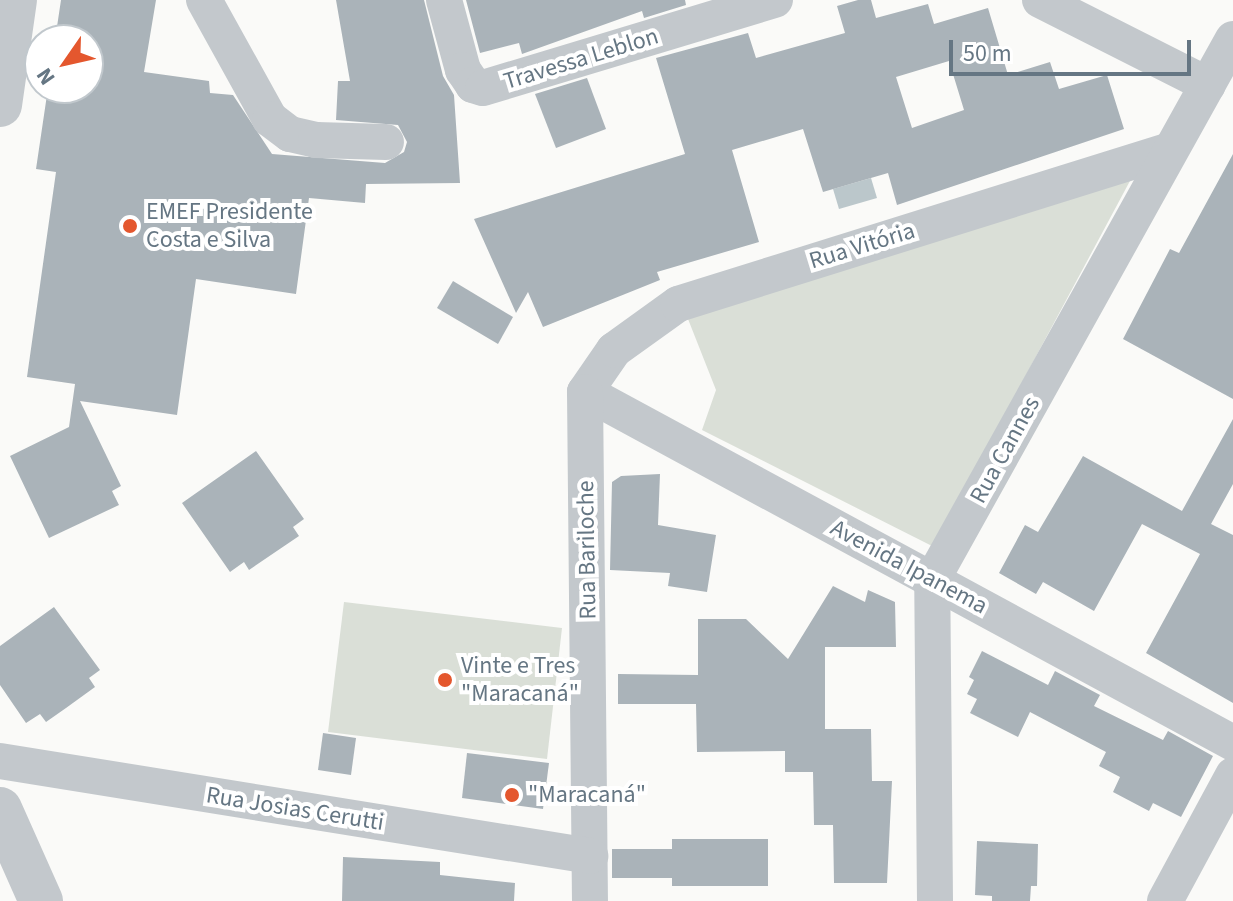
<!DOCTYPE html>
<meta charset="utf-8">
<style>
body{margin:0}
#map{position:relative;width:1233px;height:901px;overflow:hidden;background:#fafaf8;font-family:"Source Sans 3",sans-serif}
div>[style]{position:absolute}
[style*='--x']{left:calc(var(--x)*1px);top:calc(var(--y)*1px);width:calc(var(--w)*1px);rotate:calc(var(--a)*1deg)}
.green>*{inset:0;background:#dadfd7}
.water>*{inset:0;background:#bbc7cb}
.building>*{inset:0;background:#aab3b9}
.minor>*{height:36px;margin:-18px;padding:0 18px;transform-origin:18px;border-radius:18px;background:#c3c8cc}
.tertiary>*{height:44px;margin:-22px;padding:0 22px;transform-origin:22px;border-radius:22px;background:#c3c8cc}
.dots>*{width:22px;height:22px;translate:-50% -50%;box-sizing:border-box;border:4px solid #fff;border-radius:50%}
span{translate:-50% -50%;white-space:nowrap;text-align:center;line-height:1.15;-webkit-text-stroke:8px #fff;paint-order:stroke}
.street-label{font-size:24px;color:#657683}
.poi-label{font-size:24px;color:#657683}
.left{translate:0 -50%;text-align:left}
.north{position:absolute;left:24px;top:24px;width:80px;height:80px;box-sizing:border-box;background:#fff;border:2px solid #c1c8cd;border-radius:50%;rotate:236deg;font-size:22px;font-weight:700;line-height:32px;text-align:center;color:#657683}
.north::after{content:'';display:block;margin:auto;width:28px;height:36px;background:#e4572e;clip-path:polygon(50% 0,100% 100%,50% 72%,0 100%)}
.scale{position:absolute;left:949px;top:40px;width:242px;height:36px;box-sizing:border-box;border:4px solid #657683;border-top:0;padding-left:10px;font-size:24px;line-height:28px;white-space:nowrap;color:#657683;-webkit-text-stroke:6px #fff;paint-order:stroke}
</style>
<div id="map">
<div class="green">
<i style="clip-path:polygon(1131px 179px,934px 547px,702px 430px,716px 390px,688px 319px)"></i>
<i style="clip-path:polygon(344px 602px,562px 628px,547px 759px,328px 732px)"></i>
</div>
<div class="water">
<i style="clip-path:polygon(871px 178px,877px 198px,839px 209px,833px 189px)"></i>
</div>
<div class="building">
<i style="clip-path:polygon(61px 0,156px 0,144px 72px,209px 81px,210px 93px,233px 95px,272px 154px,385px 163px,404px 152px,407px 142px,398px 125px,336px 120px,338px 81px,350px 81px,336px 0,424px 0,443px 76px,454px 95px,460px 183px,366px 184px,365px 203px,309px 198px,296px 294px,196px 279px,177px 415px,80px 401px,121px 486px,112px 491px,119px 505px,49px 538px,10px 456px,69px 427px,75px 384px,27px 377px,56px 172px,36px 169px,48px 88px,88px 88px,88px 40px,55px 40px)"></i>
<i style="clip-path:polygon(466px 0,685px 0,686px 5px,644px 18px,642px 11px,522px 54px,519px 43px,480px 53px)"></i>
<i style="clip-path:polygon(evenodd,858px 0,871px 0,876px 18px,928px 4px,934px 24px,988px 8px,1008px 75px,1050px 62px,1059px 89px,1107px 75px,1124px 129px,897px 205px,888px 173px,823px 192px,803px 129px,732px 150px,759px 242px,657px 272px,660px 280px,543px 327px,528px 292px,516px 313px,474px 219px,685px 154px,656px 58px,748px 33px,756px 58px,845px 33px,837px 6px,858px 0,949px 61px,964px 110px,912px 128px,896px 77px,949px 61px)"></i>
<i style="clip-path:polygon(587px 78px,606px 129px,556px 148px,535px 94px)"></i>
<i style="clip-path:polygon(1233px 154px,1233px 399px,1123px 339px,1170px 249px,1179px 253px)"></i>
<i style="clip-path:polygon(453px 281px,513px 317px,498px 344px,437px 308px)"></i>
<i style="clip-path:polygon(1233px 419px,1233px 484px,1211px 524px,1233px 535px,1233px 703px,1146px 653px,1200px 554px,1142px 524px,1094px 611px,1043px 582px,1036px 594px,999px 573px,1025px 525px,1038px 532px,1083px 456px,1182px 511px)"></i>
<i style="clip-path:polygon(256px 451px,304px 519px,293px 527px,299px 536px,249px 570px,244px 562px,230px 572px,182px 503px)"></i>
<i style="clip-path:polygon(660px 474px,658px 525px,716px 535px,707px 592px,668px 586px,670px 573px,610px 570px,612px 482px,621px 476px)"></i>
<i style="clip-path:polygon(833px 586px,865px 602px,868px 590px,895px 602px,896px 647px,825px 647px,825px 729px,871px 729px,872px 781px,892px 781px,887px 883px,834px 883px,833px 825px,814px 825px,813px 772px,785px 772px,785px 751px,697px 752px,696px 704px,618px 704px,618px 674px,698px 675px,698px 619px,746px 619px,788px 659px)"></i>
<i style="clip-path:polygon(54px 607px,100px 670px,89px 678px,95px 687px,66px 708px,46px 722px,40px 714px,26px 723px,0 685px,0 646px)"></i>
<i style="clip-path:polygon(982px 651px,1048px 685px,1055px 671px,1100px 695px,1094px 706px,1163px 740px,1168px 731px,1213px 756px,1181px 817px,1153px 803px,1149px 811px,1113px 792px,1120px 777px,1099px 766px,1106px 752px,1030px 712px,1018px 737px,970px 713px,977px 699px,967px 694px,974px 680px,969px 677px)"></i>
<i style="clip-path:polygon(323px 733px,356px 738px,351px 775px,318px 770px)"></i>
<i style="clip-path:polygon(467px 753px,549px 763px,543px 809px,462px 798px)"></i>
<i style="clip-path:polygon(672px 839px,768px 839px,768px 886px,672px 886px,672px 878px,612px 878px,612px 849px,672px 849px)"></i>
<i style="clip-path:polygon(977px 841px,1038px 844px,1037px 886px,1031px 886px,1030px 901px,992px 901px,992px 896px,975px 895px)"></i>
<i style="clip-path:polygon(343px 857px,440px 862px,440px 875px,515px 883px,514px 901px,342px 901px)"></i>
</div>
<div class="minor">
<i style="--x:204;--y:0;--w:136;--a:61"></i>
<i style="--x:270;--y:119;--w:25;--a:37"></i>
<i style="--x:290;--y:134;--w:27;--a:13"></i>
<i style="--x:316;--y:140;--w:70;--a:1.6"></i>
<i style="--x:444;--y:0;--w:73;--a:74.8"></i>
<i style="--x:463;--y:70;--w:18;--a:56"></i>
<i style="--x:473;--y:85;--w:10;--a:17"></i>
<i style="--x:483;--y:88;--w:305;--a:-16.8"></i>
<i style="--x:1040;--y:0;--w:188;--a:26.8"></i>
<i style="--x:585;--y:392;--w:737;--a:28.44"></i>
<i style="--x:585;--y:392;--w:51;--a:-55.4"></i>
<i style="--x:614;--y:350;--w:79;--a:-35.7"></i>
<i style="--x:678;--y:304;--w:516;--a:-17.38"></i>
<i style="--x:585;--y:392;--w:509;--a:89.44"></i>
<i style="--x:0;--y:761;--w:598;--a:9.15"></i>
<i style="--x:935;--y:901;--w:321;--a:-90.5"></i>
<i style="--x:932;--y:580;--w:619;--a:-60.91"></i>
<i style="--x:1165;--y:901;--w:143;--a:-61.6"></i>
</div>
<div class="tertiary">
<i style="--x:0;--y:105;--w:106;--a:-81.9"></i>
<i style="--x:0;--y:809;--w:101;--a:66"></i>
</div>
<div class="dots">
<i style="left:130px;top:226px;background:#e4572e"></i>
<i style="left:445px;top:680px;background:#e4572e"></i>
<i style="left:512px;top:795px;background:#e4572e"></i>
</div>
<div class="street-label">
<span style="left:581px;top:59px;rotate:-17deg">Travessa Leblon</span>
<span style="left:862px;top:246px;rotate:-17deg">Rua Vitória</span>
<span style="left:1005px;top:450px;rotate:-61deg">Rua Cannes</span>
<span style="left:587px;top:550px;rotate:-91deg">Rua Bariloche</span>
<span style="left:909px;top:567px;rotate:28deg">Avenida Ipanema</span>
<span style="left:295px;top:809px;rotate:9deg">Rua Josias Cerutti</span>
</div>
<div class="poi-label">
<span class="left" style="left:146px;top:226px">EMEF Presidente<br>Costa e Silva</span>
<span class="left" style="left:461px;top:680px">Vinte e Tres<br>"Maracaná"</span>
<span class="left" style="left:528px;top:795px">"Maracaná"</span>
</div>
<div class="north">N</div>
<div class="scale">50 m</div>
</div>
